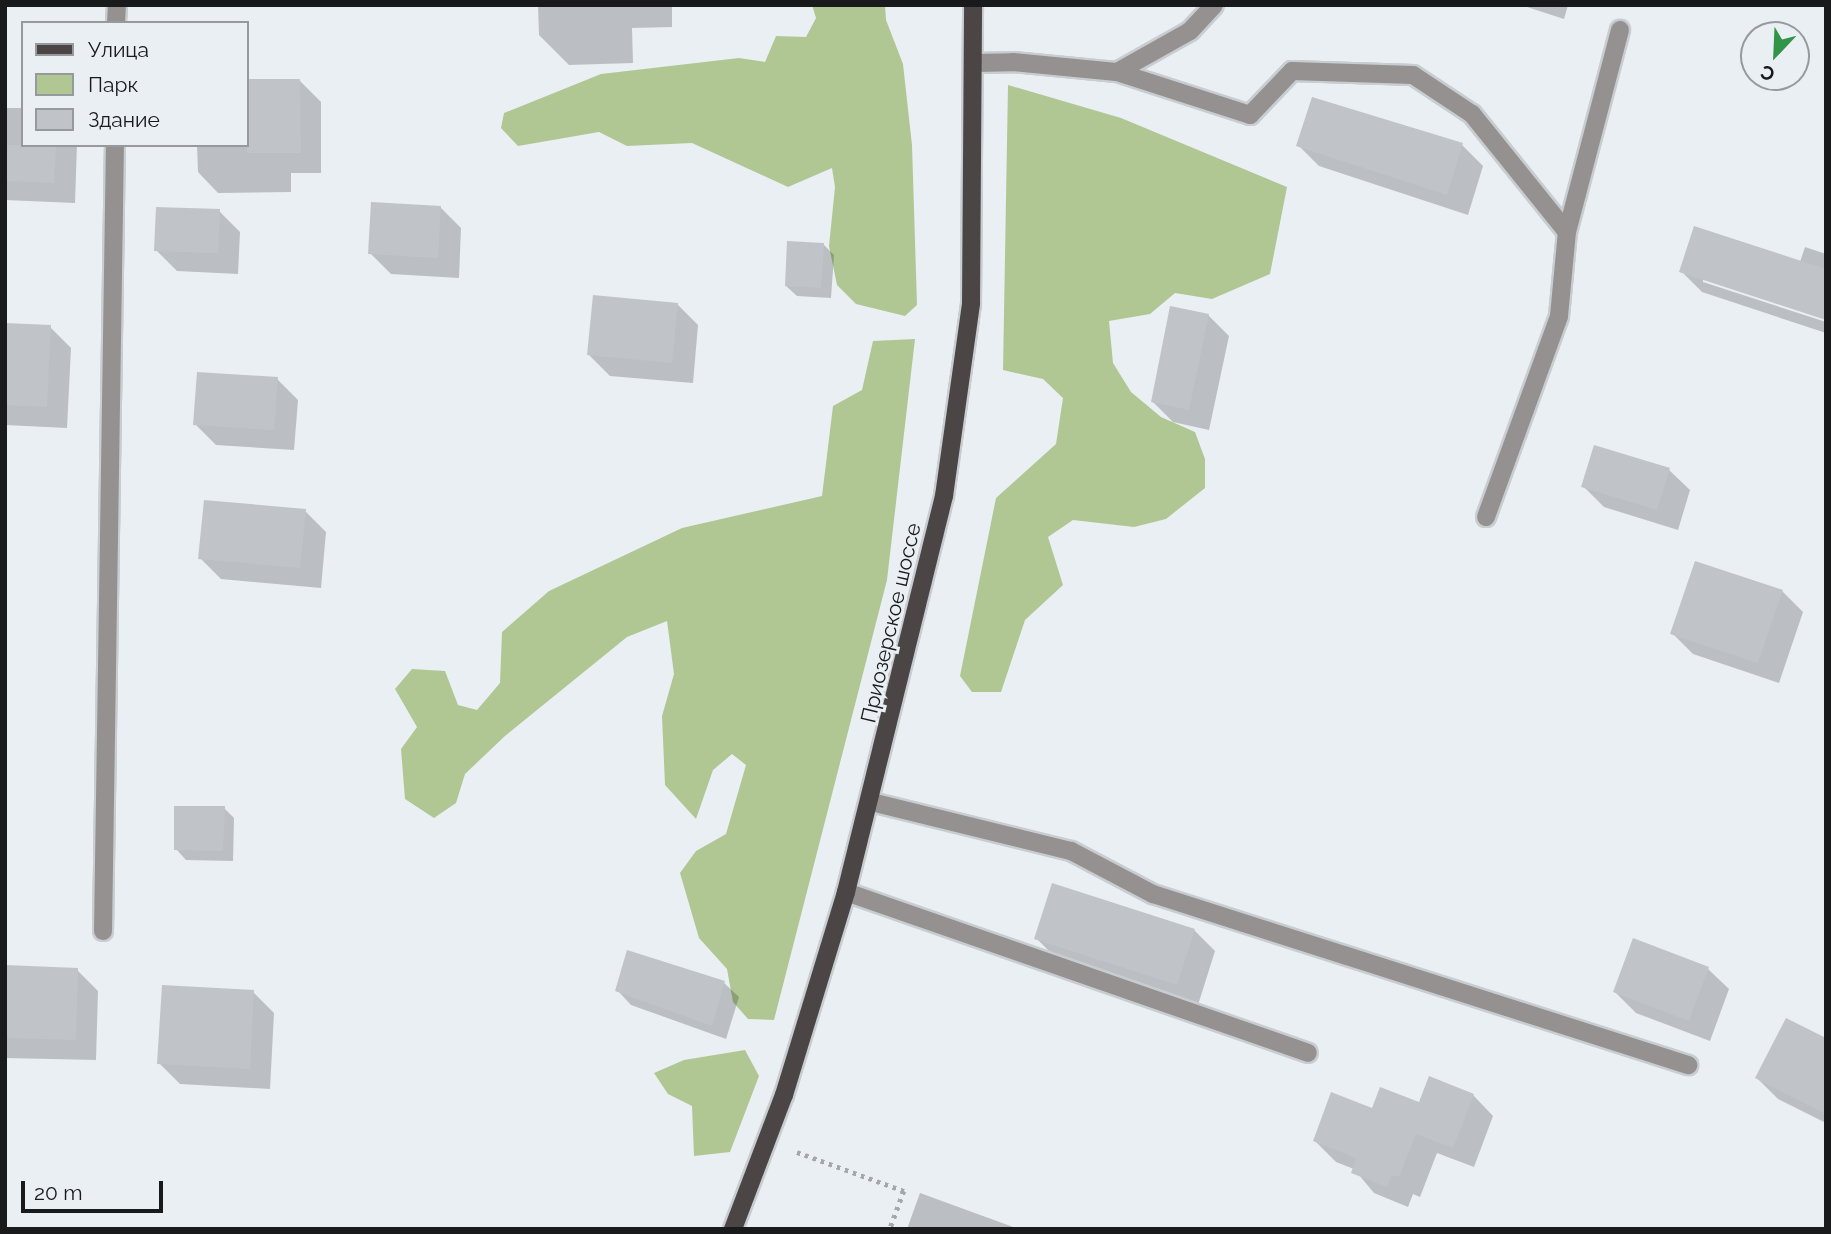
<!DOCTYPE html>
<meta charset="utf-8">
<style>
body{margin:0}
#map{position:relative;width:1831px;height:1234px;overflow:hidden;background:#eaeff4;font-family:Raleway,sans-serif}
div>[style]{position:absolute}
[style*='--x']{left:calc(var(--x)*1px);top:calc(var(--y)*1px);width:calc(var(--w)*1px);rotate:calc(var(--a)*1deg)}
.green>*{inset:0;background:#b0c794}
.shadow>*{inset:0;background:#0003}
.building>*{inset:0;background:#c0c4c9}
.path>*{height:4.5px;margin-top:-2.25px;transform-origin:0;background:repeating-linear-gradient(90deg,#a4a8ac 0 3.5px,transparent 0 8.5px)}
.roads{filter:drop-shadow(2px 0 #c8cdd1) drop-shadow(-2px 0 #c8cdd1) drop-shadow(0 2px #c8cdd1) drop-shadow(0 -2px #c8cdd1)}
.minor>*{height:18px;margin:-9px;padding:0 9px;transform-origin:9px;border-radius:9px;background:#949190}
.major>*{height:18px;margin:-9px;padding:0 9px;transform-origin:9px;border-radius:9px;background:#4b4645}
span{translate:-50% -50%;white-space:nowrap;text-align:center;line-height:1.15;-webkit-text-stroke:6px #eaeff4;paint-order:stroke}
.street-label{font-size:21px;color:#181a1b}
.frame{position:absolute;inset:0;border:7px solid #181a1b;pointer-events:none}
.legend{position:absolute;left:21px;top:21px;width:228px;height:126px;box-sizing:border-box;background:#eaeff4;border:2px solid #969a9d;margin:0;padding:9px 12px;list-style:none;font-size:21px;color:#181a1b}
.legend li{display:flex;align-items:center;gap:14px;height:35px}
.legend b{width:35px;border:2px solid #969a9d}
.north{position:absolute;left:1740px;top:21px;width:70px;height:70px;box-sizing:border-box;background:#eaeff4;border:2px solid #969a9d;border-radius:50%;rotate:203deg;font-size:19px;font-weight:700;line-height:28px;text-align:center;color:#181a1b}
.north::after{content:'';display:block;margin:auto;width:24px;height:32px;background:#329448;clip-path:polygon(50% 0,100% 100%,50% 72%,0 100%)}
.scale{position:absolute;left:21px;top:1181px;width:142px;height:32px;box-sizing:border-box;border:4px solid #181a1b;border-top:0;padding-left:9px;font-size:21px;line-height:24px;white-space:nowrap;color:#181a1b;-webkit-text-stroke:5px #eaeff4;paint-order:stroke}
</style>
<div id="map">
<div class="green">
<i style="clip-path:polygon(812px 5px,885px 5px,886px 20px,903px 64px,912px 145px,917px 305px,905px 316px,856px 304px,837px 285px,829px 246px,835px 187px,832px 168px,788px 187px,692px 143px,627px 146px,599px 132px,518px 146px,501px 128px,504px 113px,601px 74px,739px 58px,765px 62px,776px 36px,806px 37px,816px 18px)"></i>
<i style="clip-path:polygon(1008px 85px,1121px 118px,1287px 187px,1270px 274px,1212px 299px,1175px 293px,1150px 314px,1109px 321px,1113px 363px,1131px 392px,1161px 417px,1195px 432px,1205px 459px,1205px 488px,1166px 519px,1134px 527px,1073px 520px,1048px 537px,1063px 585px,1025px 620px,1001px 692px,972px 692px,960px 676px,996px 498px,1056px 444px,1063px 398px,1043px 379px,1003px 370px)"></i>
<i style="clip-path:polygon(915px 339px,887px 580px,774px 1020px,748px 1019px,733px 1002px,727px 969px,699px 938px,680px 873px,696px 851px,726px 834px,746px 765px,732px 754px,713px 770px,696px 819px,665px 785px,662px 716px,674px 674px,667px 621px,627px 637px,505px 736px,465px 774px,456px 803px,434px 818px,405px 799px,401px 749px,417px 727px,395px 689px,412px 669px,445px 671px,458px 705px,477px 710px,500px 683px,502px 632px,549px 591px,682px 528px,822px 496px,833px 406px,862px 390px,873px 341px)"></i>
<i style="clip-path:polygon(745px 1050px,759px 1076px,730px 1152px,694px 1156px,692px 1106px,668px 1094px,654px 1073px,684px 1060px)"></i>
</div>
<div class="shadow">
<i style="clip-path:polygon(538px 5px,672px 5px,672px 27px,632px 28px,633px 63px,569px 65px,539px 35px)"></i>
<i style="clip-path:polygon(1521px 5px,1568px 5px,1564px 19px)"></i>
<i style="clip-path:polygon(247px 81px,300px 81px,321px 102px,321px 173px,291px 173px,291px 192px,218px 193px,198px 172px,197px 145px,247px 145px)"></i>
<i style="clip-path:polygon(1313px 99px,1462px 145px,1483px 166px,1468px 215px,1319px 166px,1298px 145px)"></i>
<i style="clip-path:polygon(5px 108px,23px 108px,23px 145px,77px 145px,75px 203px,5px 200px)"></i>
<i style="clip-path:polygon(440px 207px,461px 228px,459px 278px,391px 274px,370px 253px)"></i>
<i style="clip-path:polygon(219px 211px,240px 232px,238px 274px,177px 271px,156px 250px)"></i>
<i style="clip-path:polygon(824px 245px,834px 255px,831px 298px,797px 296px,786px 286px)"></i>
<i style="clip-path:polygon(1805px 247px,1826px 254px,1826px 318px,1703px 278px,1703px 282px,1826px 322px,1826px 333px,1702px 292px,1681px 271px,1800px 262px)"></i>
<i style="clip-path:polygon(677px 304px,698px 325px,693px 383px,610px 376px,589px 355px)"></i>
<i style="clip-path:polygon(1208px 315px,1229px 336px,1209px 430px,1173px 422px,1153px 402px)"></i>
<i style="clip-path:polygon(5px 325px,50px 327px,71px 348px,67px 428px,5px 425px)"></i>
<i style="clip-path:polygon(277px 379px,298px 400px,294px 450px,216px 445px,195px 424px)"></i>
<i style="clip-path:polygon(1669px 470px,1690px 490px,1678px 530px,1604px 507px,1583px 486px)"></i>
<i style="clip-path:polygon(305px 511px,326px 532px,321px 588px,221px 579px,200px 558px)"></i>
<i style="clip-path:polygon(1782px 591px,1803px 612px,1779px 683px,1693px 654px,1672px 633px)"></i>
<i style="clip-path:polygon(224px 808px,234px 818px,233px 861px,186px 860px,176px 849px)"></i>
<i style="clip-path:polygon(1194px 930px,1215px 951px,1198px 1005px,1057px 959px,1036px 938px)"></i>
<i style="clip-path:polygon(5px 967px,77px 970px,98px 991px,96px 1060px,5px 1058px)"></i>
<i style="clip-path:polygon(1708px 969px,1729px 989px,1710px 1041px,1636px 1013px,1615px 992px)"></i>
<i style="clip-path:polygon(724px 983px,739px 997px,726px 1039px,631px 1005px,617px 990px)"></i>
<i style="clip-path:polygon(253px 992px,274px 1013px,270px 1089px,180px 1084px,159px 1063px)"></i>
<i style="clip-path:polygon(1826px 1040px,1826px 1123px,1778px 1099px,1757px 1078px)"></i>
<i style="clip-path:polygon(1473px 1095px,1493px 1116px,1474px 1167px,1437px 1153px,1420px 1197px,1413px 1194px,1408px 1207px,1374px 1193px,1354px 1169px,1336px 1162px,1315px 1141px,1373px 1110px)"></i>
<i style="clip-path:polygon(920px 1193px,1019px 1229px,907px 1229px)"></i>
</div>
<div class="building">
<i style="clip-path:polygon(247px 79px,300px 79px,301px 153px,247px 153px)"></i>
<i style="clip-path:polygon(1312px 97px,1463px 143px,1447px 195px,1296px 146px)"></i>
<i style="clip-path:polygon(5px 145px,56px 145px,54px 183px,5px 181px)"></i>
<i style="clip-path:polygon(371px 202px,441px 206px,438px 258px,368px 254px)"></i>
<i style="clip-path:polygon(156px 207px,220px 209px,218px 253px,154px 251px)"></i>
<i style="clip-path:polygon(1694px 226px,1826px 269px,1826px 320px,1679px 272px)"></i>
<i style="clip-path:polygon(787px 241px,824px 243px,821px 288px,785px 286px)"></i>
<i style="clip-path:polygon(593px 295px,678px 303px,672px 363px,587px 355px)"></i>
<i style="clip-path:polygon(1170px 306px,1209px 314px,1189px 410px,1151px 402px)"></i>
<i style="clip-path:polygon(5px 323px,51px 325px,47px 407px,5px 405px)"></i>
<i style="clip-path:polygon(197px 372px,278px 377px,274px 430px,193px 425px)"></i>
<i style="clip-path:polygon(1594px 445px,1670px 468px,1657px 510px,1581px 487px)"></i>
<i style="clip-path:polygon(204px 500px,306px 509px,300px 568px,198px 559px)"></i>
<i style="clip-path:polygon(1695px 561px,1783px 590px,1758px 663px,1670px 634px)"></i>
<i style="clip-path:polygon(174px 806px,225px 806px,223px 851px,174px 850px)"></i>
<i style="clip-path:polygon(1052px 883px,1195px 929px,1177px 985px,1034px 939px)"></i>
<i style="clip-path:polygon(1633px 938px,1709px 967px,1689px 1021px,1613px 992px)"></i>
<i style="clip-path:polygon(627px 950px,725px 981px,712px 1026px,615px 991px)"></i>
<i style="clip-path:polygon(5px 965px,78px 968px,76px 1040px,5px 1038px)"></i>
<i style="clip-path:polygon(162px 985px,254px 990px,250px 1069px,157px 1064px)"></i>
<i style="clip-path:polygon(1786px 1018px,1826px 1038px,1826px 1114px,1755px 1078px)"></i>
<i style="clip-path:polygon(1429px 1076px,1474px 1094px,1453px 1148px,1416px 1134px,1399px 1177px,1392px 1175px,1387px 1187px,1351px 1173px,1356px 1158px,1313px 1141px,1331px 1092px,1372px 1108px,1380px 1087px,1419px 1102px)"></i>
</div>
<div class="path">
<i style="--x:797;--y:1152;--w:114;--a:20"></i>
<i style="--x:904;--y:1191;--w:40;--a:110.2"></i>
</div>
<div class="roads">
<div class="minor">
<i style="--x:116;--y:23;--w:18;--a:-87"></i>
<i style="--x:974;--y:63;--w:39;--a:-1"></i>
<i style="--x:1013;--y:62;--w:104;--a:5.5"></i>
<i style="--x:1117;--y:72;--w:84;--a:-29.3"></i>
<i style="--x:1190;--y:31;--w:35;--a:-47"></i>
<i style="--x:1117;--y:72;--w:140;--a:17.9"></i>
<i style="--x:1250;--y:115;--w:61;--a:-46.3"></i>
<i style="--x:1292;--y:71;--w:121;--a:1.9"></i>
<i style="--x:1413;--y:75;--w:71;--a:33.5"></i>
<i style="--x:1472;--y:114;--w:151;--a:51.2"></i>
<i style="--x:1486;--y:517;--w:214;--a:-70"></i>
<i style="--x:1559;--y:316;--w:84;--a:-84.6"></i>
<i style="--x:1567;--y:232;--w:209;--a:-75.3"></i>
<i style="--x:871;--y:802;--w:206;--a:13.8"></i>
<i style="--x:1071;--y:851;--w:93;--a:27.7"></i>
<i style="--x:1153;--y:894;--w:562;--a:17.73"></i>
<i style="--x:846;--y:892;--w:489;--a:19.2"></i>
<i style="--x:103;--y:931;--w:786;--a:-89.13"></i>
</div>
<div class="major">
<i style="--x:733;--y:1229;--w:143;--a:-69.2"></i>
<i style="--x:784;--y:1095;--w:212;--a:-73"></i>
<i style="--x:846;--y:892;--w:408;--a:-76.1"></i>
<i style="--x:944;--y:496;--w:195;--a:-82"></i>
<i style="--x:971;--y:303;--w:298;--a:-89.6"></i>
</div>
</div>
<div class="street-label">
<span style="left:891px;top:623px;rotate:-77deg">Приозерское шоссе</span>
</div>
<div class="frame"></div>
<ul class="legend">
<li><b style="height:9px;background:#4b4645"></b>Улица</li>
<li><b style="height:19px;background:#b0c794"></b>Парк</li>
<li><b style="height:19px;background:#c0c4c9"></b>Здание</li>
</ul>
<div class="north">С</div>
<div class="scale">20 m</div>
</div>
